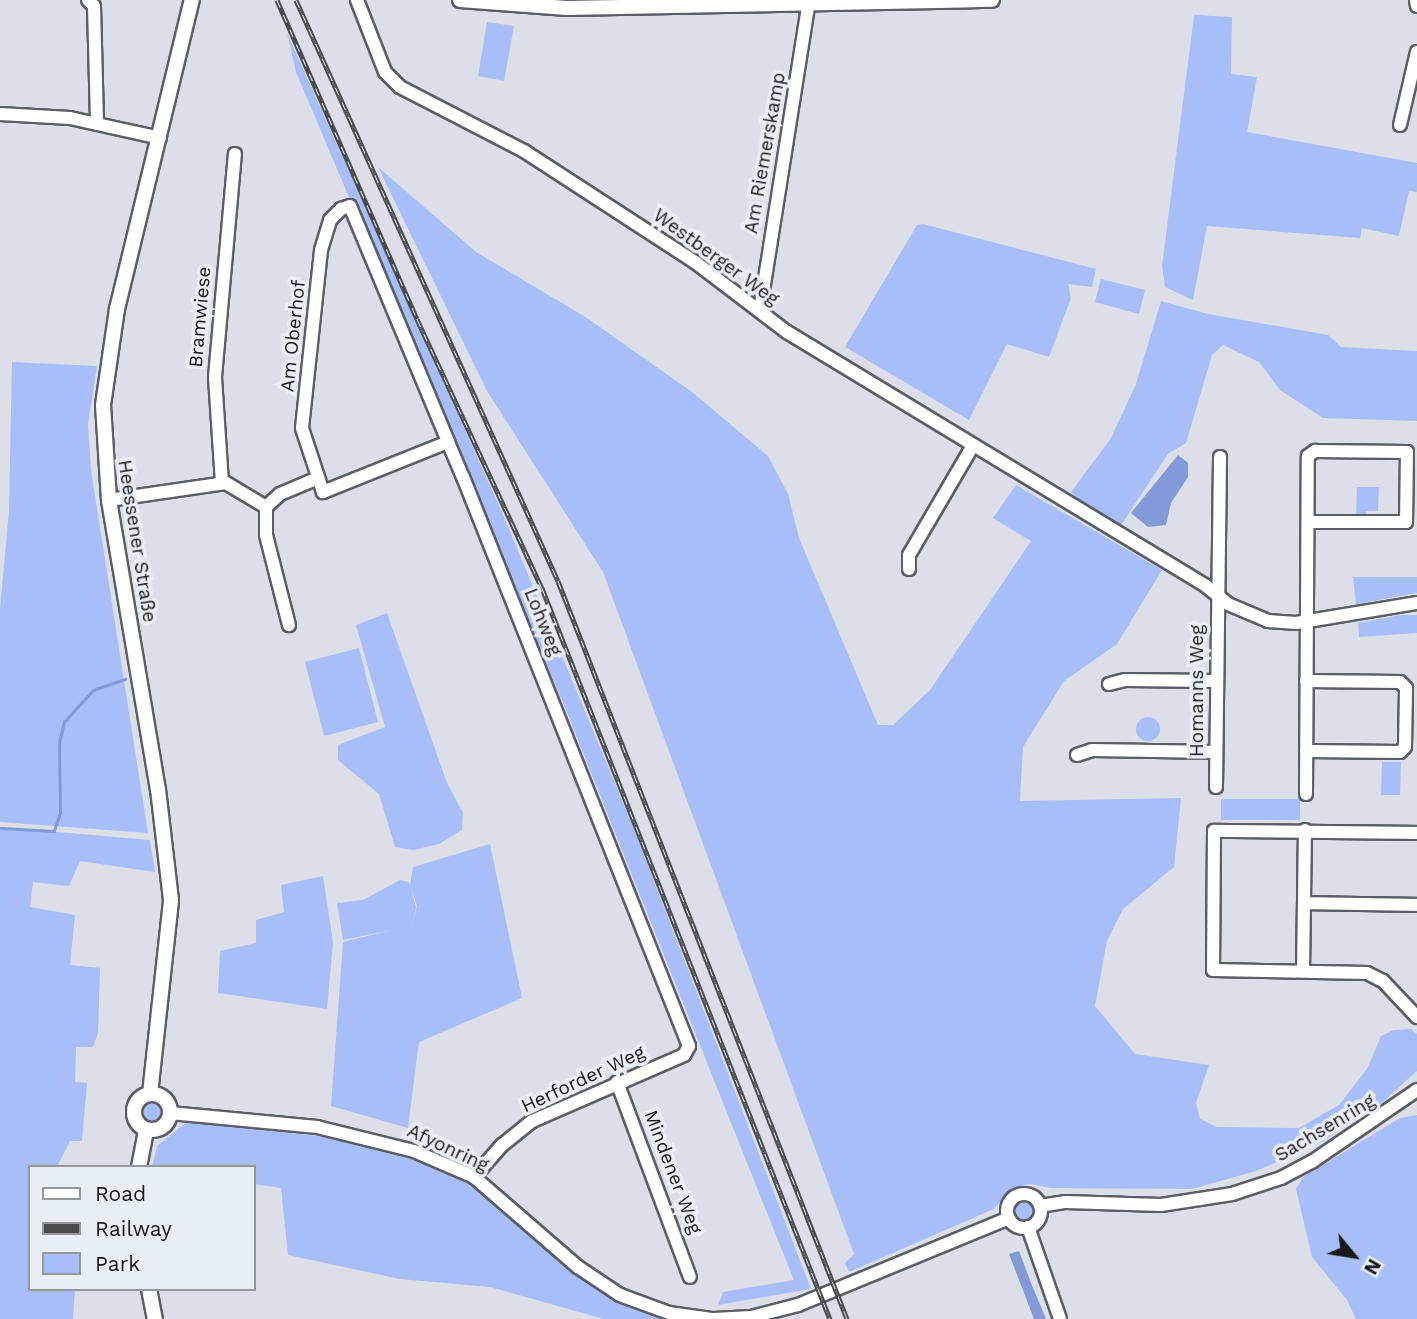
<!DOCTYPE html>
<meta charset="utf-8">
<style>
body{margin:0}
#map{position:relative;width:1417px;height:1319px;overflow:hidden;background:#dcdfe7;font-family:"Work Sans",sans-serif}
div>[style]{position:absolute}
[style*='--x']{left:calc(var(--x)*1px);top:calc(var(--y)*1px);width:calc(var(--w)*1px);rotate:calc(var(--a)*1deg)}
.green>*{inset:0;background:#a7bef8}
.round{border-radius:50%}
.water>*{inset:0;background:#829bd8}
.stream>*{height:2.5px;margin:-1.25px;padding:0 1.25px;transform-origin:1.25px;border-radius:1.25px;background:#829bd8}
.roads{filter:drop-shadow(2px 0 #5b5e65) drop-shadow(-2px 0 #5b5e65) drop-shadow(0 2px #5b5e65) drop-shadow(0 -2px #5b5e65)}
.minor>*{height:12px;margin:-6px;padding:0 6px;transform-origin:6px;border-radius:6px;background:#fff}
.minor>.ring{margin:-6px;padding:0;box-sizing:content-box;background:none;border:12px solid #fff;border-radius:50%}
.major>*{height:14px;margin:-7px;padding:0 7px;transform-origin:7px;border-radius:7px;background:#fff}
.major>.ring{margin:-7px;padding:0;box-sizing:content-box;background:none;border:14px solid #fff;border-radius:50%}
.rail>*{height:5px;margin-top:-2.5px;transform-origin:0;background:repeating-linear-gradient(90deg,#e9edf4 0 8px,#4a4b4f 0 16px);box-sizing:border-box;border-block:2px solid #4a4b4f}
span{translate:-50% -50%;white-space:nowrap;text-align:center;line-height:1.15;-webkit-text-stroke:7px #e9edf4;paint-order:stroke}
.street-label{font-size:19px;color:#18191b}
.legend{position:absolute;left:28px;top:1165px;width:228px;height:126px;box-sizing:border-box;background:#e9edf4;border:2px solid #95989d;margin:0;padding:9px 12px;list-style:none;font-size:21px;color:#18191b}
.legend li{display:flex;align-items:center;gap:14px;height:35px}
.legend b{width:35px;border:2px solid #95989d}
.north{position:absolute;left:1319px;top:1221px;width:70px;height:70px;-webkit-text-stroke:5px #e9edf4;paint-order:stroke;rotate:120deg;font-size:19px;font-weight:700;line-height:28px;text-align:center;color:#18191b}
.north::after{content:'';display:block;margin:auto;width:24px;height:32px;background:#18191b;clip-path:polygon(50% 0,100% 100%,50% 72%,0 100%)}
</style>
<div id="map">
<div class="green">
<i style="clip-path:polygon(1194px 15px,1232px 17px,1231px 74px,1257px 77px,1247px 132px,1417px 163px,1417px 192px,1409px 191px,1399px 236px,1362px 228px,1360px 238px,1207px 226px,1193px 300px,1165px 287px,1162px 266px)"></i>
<i style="clip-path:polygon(487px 22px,514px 26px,504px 81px,478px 76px)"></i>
<i style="clip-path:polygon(287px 33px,504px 517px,632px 824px,811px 1289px,718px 1305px,723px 1292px,794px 1280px,566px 710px,296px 72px)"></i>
<i style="clip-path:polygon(378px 167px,476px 252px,587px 318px,692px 392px,768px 456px,788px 494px,799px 538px,878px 725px,893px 725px,930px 690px,1031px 541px,993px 518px,1016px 485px,1162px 570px,1117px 644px,1064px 681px,1023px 747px,1020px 801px,1181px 798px,1174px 867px,1123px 909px,1107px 941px,1095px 1006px,1135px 1054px,1209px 1065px,1196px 1103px,1200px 1119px,1217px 1127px,1299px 1128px,1339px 1105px,1367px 1069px,1381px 1036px,1394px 1030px,1411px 1029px,1417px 1034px,1417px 1071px,1375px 1109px,1316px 1145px,1256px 1171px,1192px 1189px,1051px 1188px,1030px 1184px,1011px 1189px,994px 1209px,849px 1272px,845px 1263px,854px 1254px,603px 572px,487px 391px)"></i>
<i style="clip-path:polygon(923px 224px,1096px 269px,1092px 287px,1068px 284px,1071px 298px,1049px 357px,1007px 344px,969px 420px,845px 347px,917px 225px)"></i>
<i style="clip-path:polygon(1101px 279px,1145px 290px,1139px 314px,1095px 302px)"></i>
<i style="clip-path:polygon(1161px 301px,1208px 314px,1328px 335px,1341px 347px,1417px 351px,1417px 421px,1323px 418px,1280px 390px,1259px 362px,1223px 345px,1212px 355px,1186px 443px,1168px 454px,1119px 528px,1089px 510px,1071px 492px,1111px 438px,1136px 384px)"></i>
<i style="clip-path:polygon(12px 362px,97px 366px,88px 424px,91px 470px,148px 833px,0 822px,0 609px,9px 510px)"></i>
<i style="clip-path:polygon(1357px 487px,1379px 487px,1378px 511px,1366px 511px,1366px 518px,1356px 517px)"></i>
<i style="clip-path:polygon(1353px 577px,1417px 577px,1417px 593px,1356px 604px)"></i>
<i style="clip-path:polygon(387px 613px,447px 783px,463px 813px,462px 830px,439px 844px,413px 850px,395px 847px,379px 794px,338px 760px,338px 745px,385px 727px,356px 625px)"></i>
<i style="clip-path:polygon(1401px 615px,1417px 615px,1417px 633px,1359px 637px,1358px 623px)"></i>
<i style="clip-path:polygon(359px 648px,378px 722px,324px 736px,305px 662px)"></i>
<i class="round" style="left:1136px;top:717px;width:24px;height:24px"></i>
<i style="clip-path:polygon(1382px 762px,1401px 762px,1400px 795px,1381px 795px)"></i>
<i style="clip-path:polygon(1221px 799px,1300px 799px,1300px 820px,1221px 820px)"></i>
<i style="clip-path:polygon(0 827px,150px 840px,155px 872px,80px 861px,69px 886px,33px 882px,30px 907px,75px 915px,70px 965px,100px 968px,98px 1033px,93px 1047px,76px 1047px,75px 1082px,87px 1083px,82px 1141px,70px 1141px,57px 1167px,30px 1167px,30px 1289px,75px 1289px,73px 1319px,0 1319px)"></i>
<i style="clip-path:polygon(490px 844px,522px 998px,419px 1042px,408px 1128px,331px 1106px,343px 942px,392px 930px,343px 940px,337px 903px,363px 900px,400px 880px,409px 882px,416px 907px,412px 926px,417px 906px,410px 885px,413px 867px)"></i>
<i style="clip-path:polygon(323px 876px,333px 942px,327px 1009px,218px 993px,220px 951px,256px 943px,256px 920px,284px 912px,281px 885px)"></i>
<i class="round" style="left:142px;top:1103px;width:20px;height:20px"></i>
<i style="clip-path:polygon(1417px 1115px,1417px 1319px,1356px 1319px,1347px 1300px,1312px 1257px,1296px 1189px,1303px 1177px,1400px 1118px)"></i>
<i style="clip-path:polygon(188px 1121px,377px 1143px,436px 1166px,497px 1201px,587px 1281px,637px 1309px,666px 1319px,604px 1319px,490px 1287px,400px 1279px,288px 1255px,281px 1188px,254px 1184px,254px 1167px,152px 1167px,157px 1146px)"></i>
<i class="round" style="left:1014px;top:1201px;width:20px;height:20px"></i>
</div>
<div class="water">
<i style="clip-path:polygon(1178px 455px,1188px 463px,1188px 477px,1171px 503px,1166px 525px,1148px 527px,1131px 513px)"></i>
<i style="clip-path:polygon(1019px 1251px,1031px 1283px,1046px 1319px,1034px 1319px,1009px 1254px)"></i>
</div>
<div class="stream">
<i style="--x:1;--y:828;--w:53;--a:3.2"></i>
<i style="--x:54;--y:831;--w:19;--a:-72"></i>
<i style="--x:60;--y:813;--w:71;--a:-90.8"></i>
<i style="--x:59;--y:742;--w:21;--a:-76"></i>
<i style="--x:64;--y:722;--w:43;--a:-47.8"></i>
<i style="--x:93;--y:690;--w:34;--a:-19"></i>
</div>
<div class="roads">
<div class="minor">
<i style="--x:88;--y:0;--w:8;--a:45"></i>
<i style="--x:94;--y:6;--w:118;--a:88.5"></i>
<i style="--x:357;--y:0;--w:77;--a:68.7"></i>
<i style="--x:385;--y:72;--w:21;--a:45"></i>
<i style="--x:400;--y:87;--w:140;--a:27.3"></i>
<i style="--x:524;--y:151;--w:204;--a:33"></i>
<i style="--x:695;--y:262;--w:116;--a:37.3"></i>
<i style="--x:787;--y:332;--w:490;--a:31.2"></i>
<i style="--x:1206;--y:586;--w:28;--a:39"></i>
<i style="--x:1228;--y:604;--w:43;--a:23"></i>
<i style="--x:1268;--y:621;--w:28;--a:4"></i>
<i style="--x:1296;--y:623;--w:123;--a:-9.4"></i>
<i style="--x:1416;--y:0;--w:6;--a:81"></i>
<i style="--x:0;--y:114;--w:70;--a:3.3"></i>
<i style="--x:70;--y:118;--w:92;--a:12.5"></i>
<i style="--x:1400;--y:125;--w:75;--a:-76.9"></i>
<i style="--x:760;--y:310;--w:312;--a:-81"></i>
<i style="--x:448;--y:442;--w:135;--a:158.2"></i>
<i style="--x:323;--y:492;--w:67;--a:-108.2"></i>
<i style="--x:302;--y:428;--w:179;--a:-83.9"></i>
<i style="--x:321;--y:250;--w:31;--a:-73"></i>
<i style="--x:330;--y:220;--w:16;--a:-45"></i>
<i style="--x:341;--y:209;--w:9;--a:-18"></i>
<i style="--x:350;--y:206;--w:256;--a:67.4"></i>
<i style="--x:448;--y:442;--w:38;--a:67"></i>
<i style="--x:463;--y:477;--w:612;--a:68.34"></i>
<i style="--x:689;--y:1046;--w:10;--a:119"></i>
<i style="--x:684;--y:1055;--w:166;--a:156.5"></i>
<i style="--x:532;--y:1121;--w:38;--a:141"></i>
<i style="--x:502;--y:1145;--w:43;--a:131.2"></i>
<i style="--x:222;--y:483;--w:106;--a:-93.8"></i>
<i style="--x:215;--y:377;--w:224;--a:-84.9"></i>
<i style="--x:109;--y:500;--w:118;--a:-8.3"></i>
<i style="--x:226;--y:483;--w:47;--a:31"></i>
<i style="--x:266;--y:507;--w:28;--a:90"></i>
<i style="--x:266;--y:535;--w:93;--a:75.7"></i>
<i style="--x:266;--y:507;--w:19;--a:-43"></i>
<i style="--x:280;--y:494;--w:41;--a:-22.8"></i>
<i style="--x:909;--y:569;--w:14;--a:-90"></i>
<i style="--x:909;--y:555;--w:125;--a:-59.7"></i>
<i style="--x:1109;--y:684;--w:16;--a:-14"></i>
<i style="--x:1125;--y:680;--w:92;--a:0.6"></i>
<i style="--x:1306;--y:751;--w:94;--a:0.6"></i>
<i style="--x:1400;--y:752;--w:7;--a:-45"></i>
<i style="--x:1405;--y:747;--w:59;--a:-89"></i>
<i style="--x:1406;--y:688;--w:8;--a:-135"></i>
<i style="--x:1400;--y:682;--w:94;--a:-179.4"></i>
<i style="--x:1077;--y:755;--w:16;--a:-18"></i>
<i style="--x:1092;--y:750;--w:124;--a:0.9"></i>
<i style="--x:1216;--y:787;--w:330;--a:-89.3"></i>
<i style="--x:1306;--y:794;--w:338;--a:-89.7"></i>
<i style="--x:1308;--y:456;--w:9;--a:-36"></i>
<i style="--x:1315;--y:451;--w:92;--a:0.6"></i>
<i style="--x:1407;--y:452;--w:70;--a:90.8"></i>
<i style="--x:1406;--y:522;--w:97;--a:180"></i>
<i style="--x:1417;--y:833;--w:203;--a:-179.4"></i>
<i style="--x:1214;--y:831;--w:139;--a:90.4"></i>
<i style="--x:1213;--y:970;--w:154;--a:1.1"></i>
<i style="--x:1367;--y:973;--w:18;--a:27"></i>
<i style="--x:1383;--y:981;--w:50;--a:46.6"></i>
<i style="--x:1304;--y:903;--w:113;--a:1"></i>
<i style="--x:1303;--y:971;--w:141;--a:-89.2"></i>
<i style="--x:617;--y:1082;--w:208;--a:69.5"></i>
<i style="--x:170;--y:1113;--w:148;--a:5.4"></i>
<i style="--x:317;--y:1127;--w:100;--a:13.9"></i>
<i style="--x:414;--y:1151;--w:65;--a:23.4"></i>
<i style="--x:474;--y:1177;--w:138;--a:40.9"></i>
<i style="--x:578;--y:1267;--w:50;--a:33.7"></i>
<i style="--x:620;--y:1295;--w:52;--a:20.2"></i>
<i style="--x:669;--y:1313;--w:43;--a:7.9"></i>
<i class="ring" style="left:1007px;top:1194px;width:22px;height:22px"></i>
<i style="--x:1040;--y:1206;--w:26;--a:-9"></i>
<i style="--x:1066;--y:1202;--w:95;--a:1.8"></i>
<i style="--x:1161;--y:1205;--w:72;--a:-8.8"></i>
<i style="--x:1232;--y:1194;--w:52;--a:-18.1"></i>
<i style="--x:1281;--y:1178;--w:36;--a:-28"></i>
<i style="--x:1313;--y:1161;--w:126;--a:-34.3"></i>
<i style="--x:1028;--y:1227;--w:97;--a:70.8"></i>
<i style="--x:714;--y:1319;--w:37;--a:-3"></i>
<i style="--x:751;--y:1317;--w:49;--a:-14.3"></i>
<i style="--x:798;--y:1305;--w:228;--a:-22.4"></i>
</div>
<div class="major">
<i style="--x:460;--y:0;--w:107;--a:4.3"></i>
<i style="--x:567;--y:8;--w:425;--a:-1.1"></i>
<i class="ring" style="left:134px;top:1094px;width:22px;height:22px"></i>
<i style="--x:150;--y:1094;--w:195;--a:-83.8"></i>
<i style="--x:171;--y:900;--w:111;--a:-96.7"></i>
<i style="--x:158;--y:790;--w:294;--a:-99.6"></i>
<i style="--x:109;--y:500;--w:95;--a:-93.6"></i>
<i style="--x:103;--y:405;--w:97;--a:-81.7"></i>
<i style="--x:117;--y:309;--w:318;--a:-76.4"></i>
<i style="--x:139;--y:1167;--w:38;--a:-79"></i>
<i style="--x:149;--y:1289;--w:31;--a:79"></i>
</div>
</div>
<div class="rail">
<i style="--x:277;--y:0;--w:348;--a:66.3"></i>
<i style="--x:417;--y:319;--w:297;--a:65.1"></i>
<i style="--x:542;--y:588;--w:786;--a:68.5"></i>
<i style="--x:296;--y:0;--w:637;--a:65.73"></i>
<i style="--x:558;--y:581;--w:793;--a:68.61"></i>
</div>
<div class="street-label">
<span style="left:765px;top:153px;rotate:-80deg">Am Riemerskamp</span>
<span style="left:716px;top:257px;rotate:36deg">Westberger Weg</span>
<span style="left:200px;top:317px;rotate:-85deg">Bramwiese</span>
<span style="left:293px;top:336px;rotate:-84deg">Am Oberhof</span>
<span style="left:137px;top:541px;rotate:81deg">Heessener Straße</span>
<span style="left:543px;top:622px;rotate:68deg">Lohweg</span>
<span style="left:1197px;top:691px;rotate:-90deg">Homanns Weg</span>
<span style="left:583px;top:1079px;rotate:-25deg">Herforder Weg</span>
<span style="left:1325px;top:1128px;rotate:-31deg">Sachsenring</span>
<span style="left:448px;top:1148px;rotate:25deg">Afyonring</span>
<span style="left:673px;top:1172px;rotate:69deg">Mindener Weg</span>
</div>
<ul class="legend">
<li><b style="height:9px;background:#fff"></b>Road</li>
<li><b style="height:9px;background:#4a4b4f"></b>Railway</li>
<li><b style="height:19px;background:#a7bef8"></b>Park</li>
</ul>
<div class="north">N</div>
</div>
